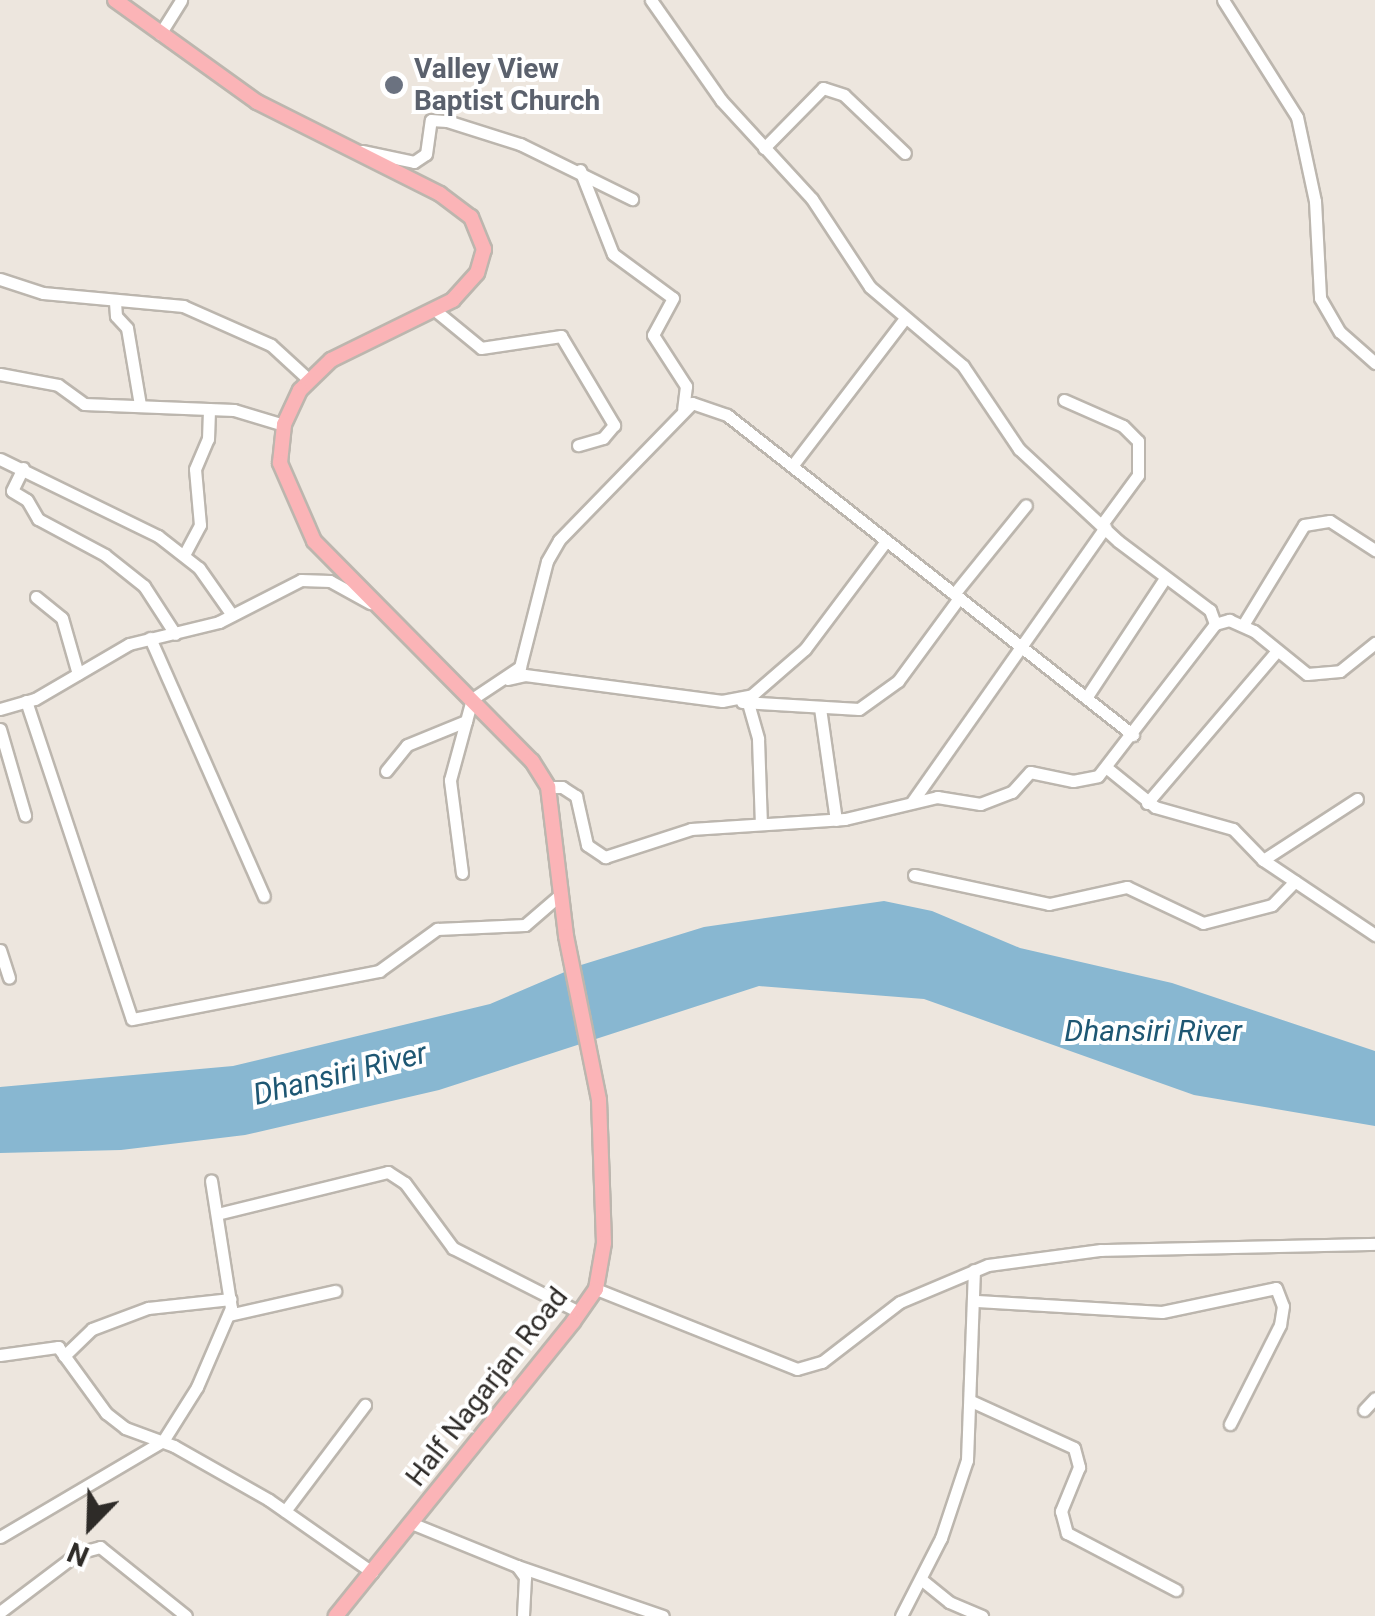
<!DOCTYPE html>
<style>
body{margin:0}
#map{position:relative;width:1375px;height:1616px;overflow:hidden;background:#ede6de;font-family:Roboto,sans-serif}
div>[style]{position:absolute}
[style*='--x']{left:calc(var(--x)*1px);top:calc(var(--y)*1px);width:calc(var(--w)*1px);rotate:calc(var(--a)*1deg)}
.water>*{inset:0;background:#88b7d1}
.roads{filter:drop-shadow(2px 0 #bcb6ae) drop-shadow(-2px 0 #bcb6ae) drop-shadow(0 2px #bcb6ae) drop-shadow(0 -2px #bcb6ae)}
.minor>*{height:11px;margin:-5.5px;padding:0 5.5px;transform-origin:5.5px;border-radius:5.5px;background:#fff}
.major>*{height:14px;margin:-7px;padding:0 7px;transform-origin:7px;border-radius:7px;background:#fbb4b7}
.dots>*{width:28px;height:28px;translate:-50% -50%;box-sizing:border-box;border:5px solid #fff;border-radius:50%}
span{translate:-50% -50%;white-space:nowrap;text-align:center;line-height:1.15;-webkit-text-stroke:8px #fff;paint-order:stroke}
.worship-label{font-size:28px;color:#5b616d;font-weight:700}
.left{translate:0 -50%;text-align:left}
.street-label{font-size:28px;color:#2e2b28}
.water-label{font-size:30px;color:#1e5773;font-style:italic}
.north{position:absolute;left:40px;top:1476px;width:100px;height:100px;-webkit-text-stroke:8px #fff;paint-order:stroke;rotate:203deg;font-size:28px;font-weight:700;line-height:40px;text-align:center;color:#2e2b28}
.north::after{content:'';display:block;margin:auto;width:35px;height:45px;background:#2e2b28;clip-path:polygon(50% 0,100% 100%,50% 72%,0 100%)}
</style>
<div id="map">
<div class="water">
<i style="clip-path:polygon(884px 901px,932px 911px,1020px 948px,1172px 983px,1375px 1051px,1375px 1126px,1194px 1095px,924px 999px,759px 986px,439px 1090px,245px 1135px,121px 1150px,0 1153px,0 1087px,233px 1066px,490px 1004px,581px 965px,704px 927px)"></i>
</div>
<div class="roads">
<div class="minor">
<i style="--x:651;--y:0;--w:122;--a:55"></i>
<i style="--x:721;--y:100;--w:134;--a:47.4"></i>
<i style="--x:812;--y:199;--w:105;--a:56.6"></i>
<i style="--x:870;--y:287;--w:122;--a:40.3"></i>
<i style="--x:963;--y:366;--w:100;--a:56"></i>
<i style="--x:1019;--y:449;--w:135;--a:42.9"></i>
<i style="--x:1118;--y:541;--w:115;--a:36.9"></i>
<i style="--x:1210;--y:610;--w:15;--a:70"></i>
<i style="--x:1223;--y:0;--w:138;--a:57.7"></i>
<i style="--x:1297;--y:117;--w:86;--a:77.9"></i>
<i style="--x:1315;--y:201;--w:97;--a:87"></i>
<i style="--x:1320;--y:298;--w:39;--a:60"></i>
<i style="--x:1340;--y:332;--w:47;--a:41.5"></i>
<i style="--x:160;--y:34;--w:40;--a:-58"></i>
<i style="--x:764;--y:148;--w:84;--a:-45.5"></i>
<i style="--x:823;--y:88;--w:22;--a:18"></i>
<i style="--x:844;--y:95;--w:84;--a:43.6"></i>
<i style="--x:362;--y:151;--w:53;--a:11.9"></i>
<i style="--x:414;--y:162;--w:14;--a:-34"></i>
<i style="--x:426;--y:154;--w:34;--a:-82"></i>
<i style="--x:431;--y:120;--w:16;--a:4"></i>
<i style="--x:447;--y:121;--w:77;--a:17.5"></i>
<i style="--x:520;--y:144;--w:125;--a:26.2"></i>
<i style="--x:580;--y:170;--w:90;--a:68.6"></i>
<i style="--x:613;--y:254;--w:74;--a:36.3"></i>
<i style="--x:673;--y:298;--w:42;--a:118.4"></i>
<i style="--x:653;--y:335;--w:61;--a:57.1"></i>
<i style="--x:686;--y:386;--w:23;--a:97"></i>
<i style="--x:0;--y:279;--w:45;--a:18"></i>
<i style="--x:43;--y:293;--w:141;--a:5.3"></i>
<i style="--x:183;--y:306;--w:96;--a:23.9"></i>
<i style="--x:271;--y:345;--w:52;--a:42.6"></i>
<i style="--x:115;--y:302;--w:14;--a:86"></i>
<i style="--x:116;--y:316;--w:16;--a:47"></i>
<i style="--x:127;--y:328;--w:78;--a:80.4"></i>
<i style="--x:436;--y:311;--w:58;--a:39.4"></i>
<i style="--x:481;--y:348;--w:81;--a:-8.5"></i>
<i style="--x:561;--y:336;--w:104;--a:59.2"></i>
<i style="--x:614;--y:425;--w:17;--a:130"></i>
<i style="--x:603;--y:438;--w:26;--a:164"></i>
<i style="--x:0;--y:374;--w:59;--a:10.7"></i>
<i style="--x:58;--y:385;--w:32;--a:36"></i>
<i style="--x:84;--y:404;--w:150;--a:2.3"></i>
<i style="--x:234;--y:410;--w:52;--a:16.7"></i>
<i style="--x:1064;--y:400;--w:64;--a:23.8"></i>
<i style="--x:1123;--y:426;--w:21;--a:45"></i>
<i style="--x:1138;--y:441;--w:34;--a:90"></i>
<i style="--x:1138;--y:475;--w:61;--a:126.3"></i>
<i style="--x:0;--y:459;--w:176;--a:26"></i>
<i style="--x:158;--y:536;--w:52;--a:38"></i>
<i style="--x:199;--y:568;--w:57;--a:54.9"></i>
<i style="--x:792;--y:466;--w:186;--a:-52.6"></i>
<i style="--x:23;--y:468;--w:25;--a:116"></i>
<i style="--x:12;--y:491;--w:17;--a:31"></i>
<i style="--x:27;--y:500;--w:22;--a:60"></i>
<i style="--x:38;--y:519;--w:76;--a:28.2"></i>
<i style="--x:105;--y:555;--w:50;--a:38.5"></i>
<i style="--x:144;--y:586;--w:57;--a:57.1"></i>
<i style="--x:184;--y:555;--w:34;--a:-62"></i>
<i style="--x:200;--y:525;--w:56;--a:-95.1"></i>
<i style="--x:195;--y:469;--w:33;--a:-67"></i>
<i style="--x:208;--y:439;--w:30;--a:-88"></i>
<i style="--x:954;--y:594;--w:114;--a:-51"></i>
<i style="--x:36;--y:597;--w:33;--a:39"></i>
<i style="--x:62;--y:618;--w:58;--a:74.1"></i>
<i style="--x:1243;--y:625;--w:117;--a:-58.6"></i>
<i style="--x:1304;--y:525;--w:26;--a:-9"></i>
<i style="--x:1330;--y:521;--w:54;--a:32.8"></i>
<i style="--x:150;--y:638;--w:282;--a:66.2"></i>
<i style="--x:508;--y:679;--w:17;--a:-13"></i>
<i style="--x:525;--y:675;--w:199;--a:7.5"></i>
<i style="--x:722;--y:701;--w:31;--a:-11"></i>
<i style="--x:752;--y:695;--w:70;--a:-41"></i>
<i style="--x:805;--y:649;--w:135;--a:-53.1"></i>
<i style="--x:1086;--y:698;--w:144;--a:-56.6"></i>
<i style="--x:26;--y:701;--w:335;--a:71.6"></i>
<i style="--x:132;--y:1019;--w:252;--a:-11"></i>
<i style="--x:379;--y:971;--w:72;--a:-35.9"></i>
<i style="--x:437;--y:929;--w:88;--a:-2.6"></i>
<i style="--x:525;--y:925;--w:48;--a:-40.7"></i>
<i style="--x:742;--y:702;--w:117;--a:3.4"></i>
<i style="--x:859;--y:709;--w:48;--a:-35.7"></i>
<i style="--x:898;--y:681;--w:103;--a:-53.7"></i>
<i style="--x:748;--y:703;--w:37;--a:74"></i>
<i style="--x:758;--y:739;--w:84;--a:88"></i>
<i style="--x:820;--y:708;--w:113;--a:81.9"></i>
<i style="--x:0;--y:709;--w:36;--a:-16"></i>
<i style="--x:35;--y:699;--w:109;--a:-30.3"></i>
<i style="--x:129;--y:644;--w:93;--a:-13.7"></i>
<i style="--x:219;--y:622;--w:92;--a:-27.1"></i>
<i style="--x:301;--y:580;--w:29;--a:2"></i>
<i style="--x:330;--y:581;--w:46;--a:28.8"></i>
<i style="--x:0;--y:729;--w:90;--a:73.8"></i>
<i style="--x:1107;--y:768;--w:62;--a:39.1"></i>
<i style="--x:1155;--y:807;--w:81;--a:15.8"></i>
<i style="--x:1233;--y:829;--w:43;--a:45.9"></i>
<i style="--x:1263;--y:860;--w:135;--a:33.8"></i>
<i style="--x:386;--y:771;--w:33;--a:-51"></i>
<i style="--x:407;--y:745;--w:64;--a:-22.1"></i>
<i style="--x:548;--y:787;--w:14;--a:0"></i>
<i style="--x:562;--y:787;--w:17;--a:33"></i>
<i style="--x:576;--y:796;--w:50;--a:77.3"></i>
<i style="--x:587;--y:845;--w:22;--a:34"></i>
<i style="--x:605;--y:857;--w:90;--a:-18"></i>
<i style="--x:691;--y:829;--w:154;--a:-3.7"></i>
<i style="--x:845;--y:819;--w:95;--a:-13.4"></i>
<i style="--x:937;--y:797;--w:44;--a:9.2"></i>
<i style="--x:980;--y:804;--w:34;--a:-21"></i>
<i style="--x:1012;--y:792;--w:27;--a:-48"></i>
<i style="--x:1030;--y:772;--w:44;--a:11.8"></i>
<i style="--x:1073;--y:781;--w:25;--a:-11"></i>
<i style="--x:1098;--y:776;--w:192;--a:-52.4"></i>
<i style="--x:1215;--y:624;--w:15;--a:-16"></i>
<i style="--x:1229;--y:620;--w:27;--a:24"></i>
<i style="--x:1254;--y:631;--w:68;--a:39.1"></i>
<i style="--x:1307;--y:674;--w:33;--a:-5"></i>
<i style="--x:1340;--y:671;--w:45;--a:-38.7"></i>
<i style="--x:912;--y:802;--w:336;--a:-54.9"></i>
<i style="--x:1147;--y:803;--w:200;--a:-49.5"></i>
<i style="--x:1263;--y:860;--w:112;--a:-33"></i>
<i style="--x:462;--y:873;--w:94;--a:-97.4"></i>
<i style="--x:450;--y:780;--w:84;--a:-74.8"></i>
<i style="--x:472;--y:699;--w:58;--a:-33.7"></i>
<i style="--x:520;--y:667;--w:109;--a:-75.7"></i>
<i style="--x:547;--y:561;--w:24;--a:-60"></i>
<i style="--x:559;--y:540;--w:191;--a:-45.8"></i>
<i style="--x:692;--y:403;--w:37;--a:19"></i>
<i style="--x:727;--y:415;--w:517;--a:38.24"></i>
<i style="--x:914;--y:875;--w:138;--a:12.1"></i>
<i style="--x:1049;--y:904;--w:80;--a:-12.3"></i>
<i style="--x:1127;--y:887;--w:84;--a:25.3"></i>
<i style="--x:1203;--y:923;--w:71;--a:-14.6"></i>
<i style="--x:1272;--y:905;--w:33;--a:-46"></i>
<i style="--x:0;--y:950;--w:29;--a:72"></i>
<i style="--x:217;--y:1214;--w:176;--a:-13.8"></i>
<i style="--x:388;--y:1172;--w:20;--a:33"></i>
<i style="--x:405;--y:1183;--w:81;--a:53.6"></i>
<i style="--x:453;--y:1248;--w:141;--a:26.9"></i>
<i style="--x:596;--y:1289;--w:216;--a:21.7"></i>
<i style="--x:797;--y:1369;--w:26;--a:-16"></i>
<i style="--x:822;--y:1362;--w:98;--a:-37.6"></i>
<i style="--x:900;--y:1302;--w:95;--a:-22.8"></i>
<i style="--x:988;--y:1265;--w:114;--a:-7.6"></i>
<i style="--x:1101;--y:1250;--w:274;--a:-1.3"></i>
<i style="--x:977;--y:1301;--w:185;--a:3.4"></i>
<i style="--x:1162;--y:1312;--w:116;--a:-11.9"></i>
<i style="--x:1276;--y:1288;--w:19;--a:69"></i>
<i style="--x:1283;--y:1306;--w:19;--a:99"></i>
<i style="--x:1280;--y:1325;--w:111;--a:116.8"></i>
<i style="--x:229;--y:1315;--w:109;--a:-12.8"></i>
<i style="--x:0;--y:1355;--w:59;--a:-7.9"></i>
<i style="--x:58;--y:1347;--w:82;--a:54"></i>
<i style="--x:106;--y:1413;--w:24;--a:38"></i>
<i style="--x:125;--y:1428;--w:52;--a:20.2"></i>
<i style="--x:174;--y:1446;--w:109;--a:29.6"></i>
<i style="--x:269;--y:1500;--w:126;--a:35"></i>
<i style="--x:64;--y:1356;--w:39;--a:-44"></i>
<i style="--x:92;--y:1329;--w:60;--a:-20.6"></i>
<i style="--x:148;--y:1308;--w:83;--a:-6.2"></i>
<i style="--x:971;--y:1401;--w:113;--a:24.5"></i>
<i style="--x:1074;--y:1448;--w:20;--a:75"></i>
<i style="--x:1079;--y:1467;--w:48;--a:112.2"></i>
<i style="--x:1061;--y:1511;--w:23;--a:75"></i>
<i style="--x:1067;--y:1533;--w:123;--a:27.6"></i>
<i style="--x:1364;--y:1410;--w:16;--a:-47"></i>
<i style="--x:285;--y:1511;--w:133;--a:-53"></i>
<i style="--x:411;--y:1523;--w:114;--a:22.1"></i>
<i style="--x:517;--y:1566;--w:14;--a:54"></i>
<i style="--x:525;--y:1577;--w:39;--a:93"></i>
<i style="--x:0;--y:1537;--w:189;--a:-30.5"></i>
<i style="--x:163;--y:1441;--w:64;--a:-57.8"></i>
<i style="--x:197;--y:1387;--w:86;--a:-66.7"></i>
<i style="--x:231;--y:1308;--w:129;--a:-98.9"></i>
<i style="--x:517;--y:1566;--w:154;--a:18.9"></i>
<i style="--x:922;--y:1580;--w:35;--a:39"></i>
<i style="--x:949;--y:1602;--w:36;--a:23"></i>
<i style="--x:0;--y:1612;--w:98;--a:-37.1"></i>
<i style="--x:78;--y:1553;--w:23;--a:-15"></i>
<i style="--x:100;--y:1547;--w:110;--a:38.7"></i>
<i style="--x:901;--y:1616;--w:88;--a:-62.9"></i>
<i style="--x:941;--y:1538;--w:82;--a:-71.6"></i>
<i style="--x:967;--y:1460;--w:190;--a:-87.9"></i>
</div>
<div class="major">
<i style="--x:115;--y:0;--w:175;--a:35.7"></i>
<i style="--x:257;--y:102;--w:205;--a:26.7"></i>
<i style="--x:440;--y:194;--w:39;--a:37"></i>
<i style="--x:471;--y:217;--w:35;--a:68"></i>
<i style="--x:484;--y:249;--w:25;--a:106"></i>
<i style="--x:477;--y:273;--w:36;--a:132"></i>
<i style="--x:453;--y:300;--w:136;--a:153.8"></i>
<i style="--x:331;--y:360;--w:43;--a:135.9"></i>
<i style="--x:300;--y:390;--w:38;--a:115"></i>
<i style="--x:284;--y:425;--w:38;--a:96"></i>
<i style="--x:280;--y:463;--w:85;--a:66.4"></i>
<i style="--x:314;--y:541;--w:310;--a:45.3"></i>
<i style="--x:532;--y:761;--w:31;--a:58"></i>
<i style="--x:548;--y:787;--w:150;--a:83.1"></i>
<i style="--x:566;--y:936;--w:167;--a:78.6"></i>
<i style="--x:599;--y:1100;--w:143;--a:88"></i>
<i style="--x:604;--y:1243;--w:47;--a:99.9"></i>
<i style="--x:596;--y:1289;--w:40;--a:124.9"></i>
<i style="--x:573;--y:1322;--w:378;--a:128.9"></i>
</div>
</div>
<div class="dots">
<i style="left:394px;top:85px;background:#6b7280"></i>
</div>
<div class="worship-label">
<span class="left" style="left:414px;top:85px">Valley View<br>Baptist Church</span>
</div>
<div class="street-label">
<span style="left:487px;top:1387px;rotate:-52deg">Half Nagarjan Road</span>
</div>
<div class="water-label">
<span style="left:1153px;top:1031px">Dhansiri River</span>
<span style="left:340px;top:1074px;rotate:-14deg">Dhansiri River</span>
</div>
<div class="north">N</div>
</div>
